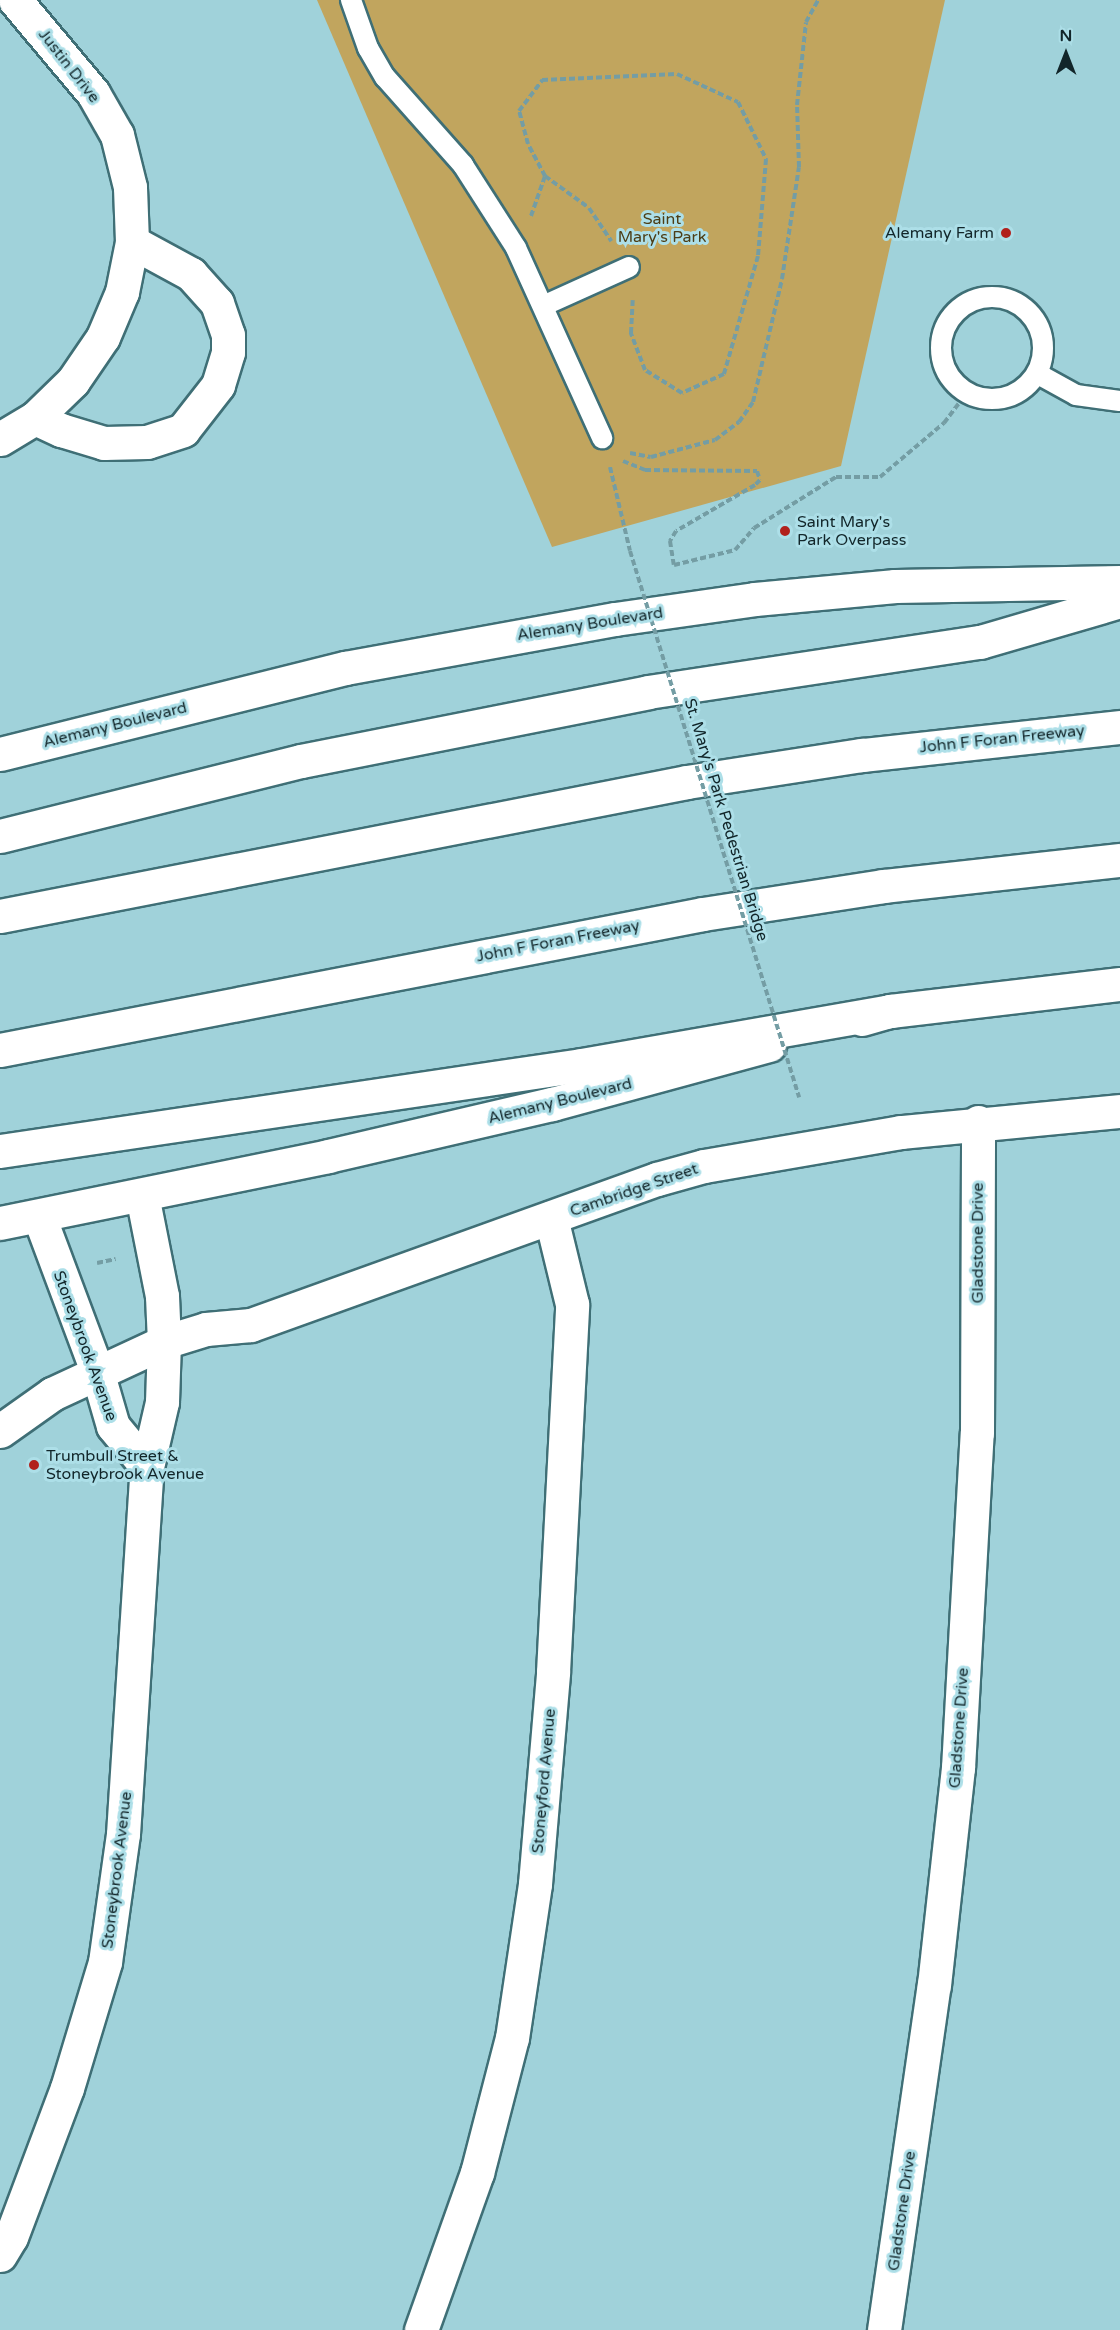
<!DOCTYPE html>
<style>
body{margin:0}
#map{position:relative;width:1120px;height:2330px;overflow:hidden;background:#a0d2da;font-family:"Varela Round",sans-serif}
div>[style]{position:absolute}
[style*='--x']{left:calc(var(--x)*1px);top:calc(var(--y)*1px);width:calc(var(--w)*1px);rotate:calc(var(--a)*1deg)}
.green>*{inset:0;background:#c1a55e}
.path>*{height:4px;margin-top:-2px;transform-origin:0;background:repeating-linear-gradient(90deg,#749da4 0 6px,transparent 0 9px)}
.roads{filter:drop-shadow(2px 0 #3f6f76) drop-shadow(-2px 0 #3f6f76) drop-shadow(0 2px #3f6f76) drop-shadow(0 -2px #3f6f76)}
.service>*{height:20px;margin:-10px;padding:0 10px;transform-origin:10px;border-radius:10px;background:#fff}
.service>.ring{margin:-10px;padding:0;box-sizing:content-box;background:none;border:20px solid #fff;border-radius:50%}
.minor>*{height:33px;margin:-16.5px;padding:0 16.5px;transform-origin:16.5px;border-radius:16.5px;background:#fff}
.primary>*{height:33px;margin:-16.5px;padding:0 16.5px;transform-origin:16.5px;border-radius:16.5px;background:#fff}
.motorway>*{height:33px;margin:-16.5px;padding:0 16.5px;transform-origin:16.5px;border-radius:16.5px;background:#fff}
.path-bridge>*{height:4px;margin-top:-2px;transform-origin:0;background:repeating-linear-gradient(90deg,#749da4 0 6px,transparent 0 9px)}
.dots>*{width:16px;height:16px;translate:-50% -50%;box-sizing:border-box;border:3px solid #addfe8;border-radius:50%}
span{translate:-50% -50%;white-space:nowrap;text-align:center;line-height:1.15;-webkit-text-stroke:6px #addfe8;paint-order:stroke}
.street-label{font-size:16px;color:#12262a}
.park-label{font-size:16px;color:#4c3d15}
.poi-label{font-size:16px;color:#12262a}
.right{translate:-100% -50%;text-align:right}
.left{translate:0 -50%;text-align:left}
.north{position:absolute;left:1036px;top:24px;width:60px;height:60px;-webkit-text-stroke:4px #addfe8;paint-order:stroke;rotate:0deg;font-size:16px;font-weight:700;line-height:24px;text-align:center;color:#12262a}
.north::after{content:'';display:block;margin:auto;width:21px;height:27px;background:#12262a;clip-path:polygon(50% 0,100% 100%,50% 72%,0 100%)}
</style>
<div id="map">
<div class="green">
<i style="clip-path:polygon(317px 0,945px 0,841px 466px,552px 547px)"></i>
</div>
<div class="path">
<i style="--x:545;--y:176;--w:36;--a:-118"></i>
<i style="--x:528;--y:144;--w:34;--a:-105"></i>
<i style="--x:519;--y:111;--w:39;--a:-53"></i>
<i style="--x:542;--y:80;--w:135;--a:-2.5"></i>
<i style="--x:677;--y:74;--w:67;--a:24.7"></i>
<i style="--x:738;--y:102;--w:64;--a:63.8"></i>
<i style="--x:766;--y:159;--w:97;--a:94.7"></i>
<i style="--x:758;--y:256;--w:123;--a:106.1"></i>
<i style="--x:724;--y:374;--w:46;--a:155.7"></i>
<i style="--x:682;--y:393;--w:44;--a:-148.1"></i>
<i style="--x:645;--y:370;--w:40;--a:-111"></i>
<i style="--x:631;--y:333;--w:33;--a:-87"></i>
<i style="--x:531;--y:216;--w:42;--a:-70.7"></i>
<i style="--x:545;--y:176;--w:54;--a:36"></i>
<i style="--x:589;--y:208;--w:40;--a:56"></i>
<i style="--x:630;--y:453;--w:21;--a:11"></i>
<i style="--x:651;--y:457;--w:66;--a:-14.9"></i>
<i style="--x:715;--y:440;--w:30;--a:-37"></i>
<i style="--x:739;--y:422;--w:24;--a:-55"></i>
<i style="--x:753;--y:402;--w:126;--a:-76.7"></i>
<i style="--x:782;--y:279;--w:113;--a:-81.4"></i>
<i style="--x:799;--y:167;--w:62;--a:-91.8"></i>
<i style="--x:797;--y:105;--w:83;--a:-83.8"></i>
<i style="--x:806;--y:22;--w:25;--a:-61"></i>
<i style="--x:623;--y:461;--w:24;--a:22"></i>
<i style="--x:645;--y:470;--w:112;--a:0.5"></i>
<i style="--x:757;--y:471;--w:9;--a:72"></i>
<i style="--x:760;--y:480;--w:7;--a:135"></i>
<i style="--x:755;--y:485;--w:91;--a:149.8"></i>
<i style="--x:676;--y:531;--w:12;--a:121"></i>
<i style="--x:670;--y:541;--w:24;--a:81"></i>
<i style="--x:610;--y:467;--w:86;--a:76.6"></i>
<i style="--x:674;--y:565;--w:63;--a:-13.8"></i>
<i style="--x:735;--y:550;--w:29;--a:-49"></i>
<i style="--x:754;--y:528;--w:97;--a:-31.9"></i>
<i style="--x:836;--y:477;--w:44;--a:0"></i>
<i style="--x:880;--y:477;--w:84;--a:-40.2"></i>
<i style="--x:944;--y:423;--w:36;--a:-53"></i>
<i style="--x:97;--y:1263;--w:19;--a:-12"></i>
</div>
<div class="roads">
<div class="service">
<i style="--x:351;--y:0;--w:51;--a:70.5"></i>
<i style="--x:368;--y:48;--w:34;--a:60"></i>
<i style="--x:385;--y:77;--w:118;--a:48.4"></i>
<i style="--x:463;--y:165;--w:98;--a:57.4"></i>
<i style="--x:516;--y:248;--w:209;--a:65.6"></i>
<i class="ring" style="left:941px;top:297px;width:82px;height:82px"></i>
<i style="--x:545;--y:305;--w:92;--a:-24.3"></i>
<i style="--x:1038;--y:374;--w:43;--a:28.9"></i>
<i style="--x:1076;--y:395;--w:44;--a:7.8"></i>
</div>
<div class="minor">
<i style="--x:35;--y:418;--w:29;--a:25"></i>
<i style="--x:61;--y:430;--w:45;--a:16.8"></i>
<i style="--x:104;--y:443;--w:43;--a:-1.3"></i>
<i style="--x:147;--y:442;--w:38;--a:-18"></i>
<i style="--x:183;--y:430;--w:57;--a:-52.1"></i>
<i style="--x:218;--y:385;--w:34;--a:-73"></i>
<i style="--x:228;--y:352;--w:17;--a:-90"></i>
<i style="--x:228;--y:335;--w:34;--a:-109"></i>
<i style="--x:217;--y:303;--w:39;--a:-132"></i>
<i style="--x:191;--y:274;--w:67;--a:-151.5"></i>
<i style="--x:0;--y:439;--w:41;--a:-31"></i>
<i style="--x:35;--y:418;--w:53;--a:-44.2"></i>
<i style="--x:73;--y:381;--w:53;--a:-55.7"></i>
<i style="--x:103;--y:337;--w:49;--a:-67.1"></i>
<i style="--x:122;--y:292;--w:51;--a:-78.7"></i>
<i style="--x:132;--y:242;--w:55;--a:-92.1"></i>
<i style="--x:130;--y:187;--w:54;--a:-104"></i>
<i style="--x:117;--y:135;--w:48;--a:-119.7"></i>
<i style="--x:93;--y:93;--w:121;--a:-130"></i>
<i style="--x:39;--y:1216;--w:165;--a:69.5"></i>
<i style="--x:97;--y:1371;--w:57;--a:73.8"></i>
<i style="--x:113;--y:1426;--w:53;--a:50.3"></i>
<i style="--x:0;--y:1431;--w:64;--a:-35.4"></i>
<i style="--x:52;--y:1394;--w:123;--a:-24.9"></i>
<i style="--x:164;--y:1342;--w:44;--a:-17.2"></i>
<i style="--x:206;--y:1329;--w:45;--a:-5.1"></i>
<i style="--x:251;--y:1325;--w:431;--a:-19.8"></i>
<i style="--x:657;--y:1179;--w:49;--a:-15.5"></i>
<i style="--x:704;--y:1166;--w:200;--a:-9.8"></i>
<i style="--x:901;--y:1132;--w:220;--a:-5.5"></i>
<i style="--x:0;--y:2255;--w:21;--a:-59"></i>
<i style="--x:11;--y:2237;--w:159;--a:-69.4"></i>
<i style="--x:67;--y:2088;--w:132;--a:-73.2"></i>
<i style="--x:105;--y:1962;--w:129;--a:-82"></i>
<i style="--x:123;--y:1834;--w:368;--a:-86.3"></i>
<i style="--x:147;--y:1467;--w:67;--a:-77"></i>
<i style="--x:162;--y:1402;--w:60;--a:-88.1"></i>
<i style="--x:164;--y:1342;--w:46;--a:-92.5"></i>
<i style="--x:162;--y:1296;--w:103;--a:-101.2"></i>
<i style="--x:421;--y:2330;--w:167;--a:-70.4"></i>
<i style="--x:477;--y:2173;--w:139;--a:-75.5"></i>
<i style="--x:512;--y:2038;--w:156;--a:-81.5"></i>
<i style="--x:535;--y:1884;--w:213;--a:-85.1"></i>
<i style="--x:553;--y:1672;--w:368;--a:-87"></i>
<i style="--x:572;--y:1304;--w:89;--a:-103.7"></i>
<i style="--x:884;--y:2330;--w:349;--a:-81.8"></i>
<i style="--x:934;--y:1985;--w:218;--a:-83.7"></i>
<i style="--x:958;--y:1768;--w:336;--a:-86.8"></i>
<i style="--x:977;--y:1433;--w:311;--a:-89.8"></i>
</div>
<div class="primary">
<i style="--x:0;--y:754;--w:356;--a:-14"></i>
<i style="--x:345;--y:668;--w:274;--a:-10.3"></i>
<i style="--x:615;--y:619;--w:141;--a:-8.1"></i>
<i style="--x:755;--y:599;--w:141;--a:-5.3"></i>
<i style="--x:895;--y:586;--w:225;--a:-1"></i>
<i style="--x:862;--y:1019;--w:29;--a:-16"></i>
<i style="--x:890;--y:1011;--w:232;--a:-6.7"></i>
<i style="--x:0;--y:1223;--w:335;--a:-11.5"></i>
<i style="--x:328;--y:1156;--w:230;--a:-13.1"></i>
<i style="--x:552;--y:1104;--w:225;--a:-15.2"></i>
</div>
<div class="motorway">
<i style="--x:0;--y:836;--w:310;--a:-14"></i>
<i style="--x:301;--y:761;--w:354;--a:-11.2"></i>
<i style="--x:648;--y:692;--w:336;--a:-8.6"></i>
<i style="--x:980;--y:642;--w:146;--a:-16.3"></i>
<i style="--x:0;--y:916;--w:700;--a:-11.04"></i>
<i style="--x:687;--y:782;--w:177;--a:-8.8"></i>
<i style="--x:862;--y:755;--w:260;--a:-6.2"></i>
<i style="--x:0;--y:1050;--w:716;--a:-10.95"></i>
<i style="--x:703;--y:914;--w:182;--a:-8.8"></i>
<i style="--x:883;--y:886;--w:238;--a:-6.3"></i>
<i style="--x:0;--y:1151;--w:588;--a:-8.41"></i>
<i style="--x:582;--y:1065;--w:313;--a:-9.9"></i>
</div>
</div>
<div class="path-bridge">
<i style="--x:630;--y:551;--w:572;--a:72.8"></i>
</div>
<div class="dots">
<i style="left:1006px;top:233px;background:#b1211c"></i>
<i style="left:785px;top:531px;background:#b1211c"></i>
<i style="left:34px;top:1465px;background:#b1211c"></i>
</div>
<div class="street-label">
<span style="left:69px;top:66px;rotate:52deg">Justin Drive</span>
<span style="left:590px;top:624px;rotate:-9deg">Alemany Boulevard</span>
<span style="left:115px;top:725px;rotate:-14deg">Alemany Boulevard</span>
<span style="left:1002px;top:739px;rotate:-6deg">John F Foran Freeway</span>
<span style="left:726px;top:820px;rotate:73deg">St. Mary's Park Pedestrian Bridge</span>
<span style="left:558px;top:941px;rotate:-11deg">John F Foran Freeway</span>
<span style="left:560px;top:1101px;rotate:-14deg">Alemany Boulevard</span>
<span style="left:634px;top:1190px;rotate:-19deg">Cambridge Street</span>
<span style="left:978px;top:1243px;rotate:-90deg">Gladstone Drive</span>
<span style="left:85px;top:1346px;rotate:70deg">Stoneybrook Avenue</span>
<span style="left:959px;top:1728px;rotate:-86deg">Gladstone Drive</span>
<span style="left:544px;top:1781px;rotate:-85deg">Stoneyford Avenue</span>
<span style="left:117px;top:1870px;rotate:-83deg">Stoneybrook Avenue</span>
<span style="left:902px;top:2211px;rotate:-82deg">Gladstone Drive</span>
</div>
<div class="park-label">
<span style="left:662px;top:228px">Saint<br>Mary's Park</span>
</div>
<div class="poi-label">
<span class="right" style="left:994px;top:233px">Alemany Farm</span>
<span class="left" style="left:797px;top:531px">Saint Mary's<br>Park Overpass</span>
<span class="left" style="left:46px;top:1465px">Trumbull Street &amp;<br>Stoneybrook Avenue</span>
</div>
<div class="north">N</div>
</div>
